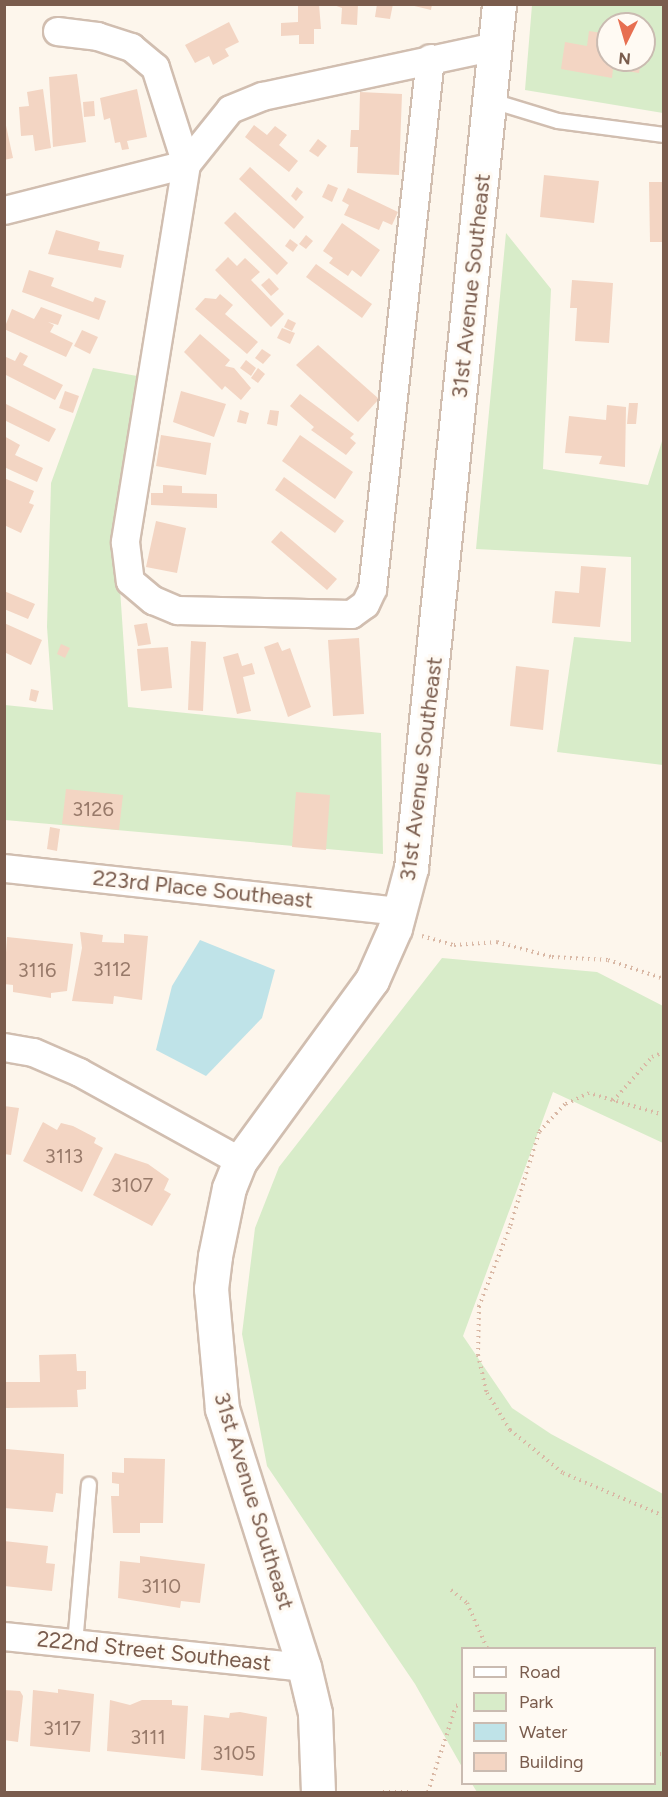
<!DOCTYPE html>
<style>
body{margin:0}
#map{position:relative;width:668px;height:1797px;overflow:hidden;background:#fdf6ec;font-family:Figtree,sans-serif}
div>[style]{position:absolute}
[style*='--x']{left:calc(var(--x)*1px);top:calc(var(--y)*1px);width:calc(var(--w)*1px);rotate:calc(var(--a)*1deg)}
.green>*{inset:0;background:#d8ecc9}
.water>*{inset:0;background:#bfe3e8}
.building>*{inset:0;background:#f3d5c3}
.path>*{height:4px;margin-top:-2px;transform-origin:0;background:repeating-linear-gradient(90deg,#d9b8a5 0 1.5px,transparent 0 6px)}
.roads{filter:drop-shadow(2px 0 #d1beb0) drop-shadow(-2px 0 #d1beb0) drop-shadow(0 2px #d1beb0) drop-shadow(0 -2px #d1beb0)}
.service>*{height:14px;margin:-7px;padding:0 7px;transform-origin:7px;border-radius:7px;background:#fff}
.minor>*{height:27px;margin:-13.5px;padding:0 13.5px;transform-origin:13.5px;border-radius:13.5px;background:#fff}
.tertiary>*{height:33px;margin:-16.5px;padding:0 16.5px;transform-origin:16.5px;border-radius:16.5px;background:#fff}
span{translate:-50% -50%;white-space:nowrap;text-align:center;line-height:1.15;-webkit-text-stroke:6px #fffaf3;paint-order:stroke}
.number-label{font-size:20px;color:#987a6a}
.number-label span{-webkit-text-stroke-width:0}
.street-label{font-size:22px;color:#7a5c4d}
.frame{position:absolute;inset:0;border:6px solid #7a5c4d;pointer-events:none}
.legend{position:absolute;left:461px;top:1647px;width:195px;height:138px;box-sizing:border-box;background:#fffaf3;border:2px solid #cabbb1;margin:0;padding:8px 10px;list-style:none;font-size:18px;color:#7a5c4d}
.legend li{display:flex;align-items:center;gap:12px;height:30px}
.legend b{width:30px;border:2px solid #cabbb1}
.north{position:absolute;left:596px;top:12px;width:60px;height:60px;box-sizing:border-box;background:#fffaf3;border:2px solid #cabbb1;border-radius:50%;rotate:185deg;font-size:16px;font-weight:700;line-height:24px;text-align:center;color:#7a5c4d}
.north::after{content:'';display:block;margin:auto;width:21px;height:27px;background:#e76f51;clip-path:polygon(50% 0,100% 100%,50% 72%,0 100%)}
</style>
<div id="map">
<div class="green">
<i style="clip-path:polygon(evenodd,532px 5px,663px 5px,663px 113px,525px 90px,532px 5px,608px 24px,644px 24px,644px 60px,608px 60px,608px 24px)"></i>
<i style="clip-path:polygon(506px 233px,551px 289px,543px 469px,648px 485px,663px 438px,663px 765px,557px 752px,574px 637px,631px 642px,631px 557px,476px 549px)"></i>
<i style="clip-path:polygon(93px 368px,137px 376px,115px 515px,128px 707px,381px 733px,383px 854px,5px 820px,5px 705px,53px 710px,47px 627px,51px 483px)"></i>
<i style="clip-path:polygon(442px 958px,597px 972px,663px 1006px,663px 1143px,553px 1092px,463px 1336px,512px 1408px,551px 1434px,663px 1494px,663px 1792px,477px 1792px,472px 1784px,654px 1784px,654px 1648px,462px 1648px,462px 1767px,415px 1684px,267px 1466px,242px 1334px,255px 1228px,279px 1167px)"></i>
</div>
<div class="water">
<i style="clip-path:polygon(200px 940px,275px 970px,262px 1018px,206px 1076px,156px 1050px,172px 986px)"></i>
</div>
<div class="building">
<i style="clip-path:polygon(298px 4px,319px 4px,321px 29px,314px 29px,314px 44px,299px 44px,299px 35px,281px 36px,281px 23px,298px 22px)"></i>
<i style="clip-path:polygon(331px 4px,358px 4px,357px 25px,341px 24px,342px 8px)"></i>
<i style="clip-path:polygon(377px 4px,393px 4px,390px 19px,375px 17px)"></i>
<i style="clip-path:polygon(406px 4px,432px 4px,431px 10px)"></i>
<i style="clip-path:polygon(229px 22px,239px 42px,225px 49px,229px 56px,213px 65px,209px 56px,195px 63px,185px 45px)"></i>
<i style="clip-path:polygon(589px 31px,608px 34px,608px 60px,641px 60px,639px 73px,613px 69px,612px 78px,561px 69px,565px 42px,587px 46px)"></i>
<i style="clip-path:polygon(77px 74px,86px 142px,53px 147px,49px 77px)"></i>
<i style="clip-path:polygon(43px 89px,51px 148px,35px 151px,33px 135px,21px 136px,19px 107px,29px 106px,27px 92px)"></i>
<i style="clip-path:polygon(137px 89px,147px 137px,127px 141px,129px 149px,122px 150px,120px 142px,115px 143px,110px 118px,104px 120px,100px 98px)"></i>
<i style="clip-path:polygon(360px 92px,402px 94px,399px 175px,357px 173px,358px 147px,350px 147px,351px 130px,359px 130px)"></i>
<i style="clip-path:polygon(94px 101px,95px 116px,84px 117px,83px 102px)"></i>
<i style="clip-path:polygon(5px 121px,13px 158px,4px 160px,4px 122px)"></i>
<i style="clip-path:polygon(254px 125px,267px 135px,275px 126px,287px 135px,279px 145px,298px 161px,289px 172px,245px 137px)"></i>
<i style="clip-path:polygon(318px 139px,327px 146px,318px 157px,309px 151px)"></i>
<i style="clip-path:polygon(250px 167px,304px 217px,294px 229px,239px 179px)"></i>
<i style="clip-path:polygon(544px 175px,599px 181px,594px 223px,540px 217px)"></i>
<i style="clip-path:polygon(649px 182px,664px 182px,664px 242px,650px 242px)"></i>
<i style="clip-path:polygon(328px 184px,338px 188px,332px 202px,322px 197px)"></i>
<i style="clip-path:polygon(297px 187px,303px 192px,296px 201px,291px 196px)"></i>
<i style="clip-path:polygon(348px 188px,398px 212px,392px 225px,383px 221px,379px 230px,344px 215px,349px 205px,342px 201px)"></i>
<i style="clip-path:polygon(235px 212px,288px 263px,277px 275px,224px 223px)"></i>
<i style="clip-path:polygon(342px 223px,380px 250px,361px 277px,352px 270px,348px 276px,329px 263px,333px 258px,323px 251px)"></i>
<i style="clip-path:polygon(56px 230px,100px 242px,98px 250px,124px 255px,121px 268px,48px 254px)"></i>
<i style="clip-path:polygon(306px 235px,313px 241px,306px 249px,299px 244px)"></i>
<i style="clip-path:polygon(290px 239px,298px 245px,293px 252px,285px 246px)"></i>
<i style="clip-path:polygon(228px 257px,237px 266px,245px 258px,260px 272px,251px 280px,284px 314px,271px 327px,215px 270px)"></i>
<i style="clip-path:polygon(316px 264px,372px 304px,362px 318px,306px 277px)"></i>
<i style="clip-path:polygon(29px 270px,54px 278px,51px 286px,93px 302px,95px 297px,106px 301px,99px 320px,22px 292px)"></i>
<i style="clip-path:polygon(269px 278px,279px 289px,271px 296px,261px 285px)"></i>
<i style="clip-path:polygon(572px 280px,613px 283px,609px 343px,575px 341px,577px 308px,570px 308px)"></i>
<i style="clip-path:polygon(220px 294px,233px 305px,225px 314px,258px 342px,247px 354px,195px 309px,205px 298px,216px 299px)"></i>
<i style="clip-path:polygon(41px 307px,62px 315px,58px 325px,48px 322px,54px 325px,50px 332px,73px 343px,66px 357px,4px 329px,12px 309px,34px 319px)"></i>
<i style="clip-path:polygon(288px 319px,296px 323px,292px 331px,284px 327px)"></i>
<i style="clip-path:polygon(282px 328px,295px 333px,290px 344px,277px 338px)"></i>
<i style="clip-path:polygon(82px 330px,98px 337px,90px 354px,74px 346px)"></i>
<i style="clip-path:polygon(200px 334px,230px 360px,225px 366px,234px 368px,251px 388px,241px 400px,225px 386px,222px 390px,184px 352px)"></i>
<i style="clip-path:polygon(318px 345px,379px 399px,358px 422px,296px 365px)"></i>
<i style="clip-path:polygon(262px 349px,271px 355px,263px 364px,255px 358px)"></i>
<i style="clip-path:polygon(20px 352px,28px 356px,23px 365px,63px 385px,55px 400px,4px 374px,4px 356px,15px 361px)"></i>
<i style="clip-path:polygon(246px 360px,256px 368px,251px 376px,240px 368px)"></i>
<i style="clip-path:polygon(258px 368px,265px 374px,258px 383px,251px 378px)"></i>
<i style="clip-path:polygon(65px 391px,79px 396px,73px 413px,59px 408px)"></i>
<i style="clip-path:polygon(181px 391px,226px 404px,214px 437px,173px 422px)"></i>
<i style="clip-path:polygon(300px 394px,354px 434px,350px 438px,356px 443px,346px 455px,311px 430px,314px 427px,290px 406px)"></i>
<i style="clip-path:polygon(4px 403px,56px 429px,49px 442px,4px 420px)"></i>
<i style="clip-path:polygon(629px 403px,638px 403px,636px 424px,627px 424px)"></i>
<i style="clip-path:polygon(607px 405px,626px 407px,625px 467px,599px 464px,602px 456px,565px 453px,569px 416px,606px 420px)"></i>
<i style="clip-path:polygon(240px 410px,249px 413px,246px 424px,237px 422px)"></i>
<i style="clip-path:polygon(270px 410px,279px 411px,277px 426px,267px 424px)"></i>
<i style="clip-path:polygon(161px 435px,211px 443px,206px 475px,156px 466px)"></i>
<i style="clip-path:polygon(300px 435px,353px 472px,335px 499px,282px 461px)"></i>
<i style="clip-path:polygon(4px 436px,20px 445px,15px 455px,43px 468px,37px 482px,4px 467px)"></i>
<i style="clip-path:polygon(284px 477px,344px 521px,335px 533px,275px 490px)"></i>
<i style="clip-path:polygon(4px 478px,34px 491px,29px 503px,34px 505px,21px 533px,4px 525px)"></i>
<i style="clip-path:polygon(163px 485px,182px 486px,182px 493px,217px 494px,217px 508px,151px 505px,151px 493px,163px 493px)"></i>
<i style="clip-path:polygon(156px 521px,186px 528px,177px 573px,146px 567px)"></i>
<i style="clip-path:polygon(281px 531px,337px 579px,327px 590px,271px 542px)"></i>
<i style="clip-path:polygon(581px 566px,606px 568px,600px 627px,552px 623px,555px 591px,579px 593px)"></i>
<i style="clip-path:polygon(4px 591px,35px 604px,28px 619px,4px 609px)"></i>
<i style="clip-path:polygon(4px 623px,42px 640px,31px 665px,4px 652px)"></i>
<i style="clip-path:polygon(147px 623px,151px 644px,138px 646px,134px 625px)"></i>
<i style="clip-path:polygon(359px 638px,364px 714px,333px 716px,328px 640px)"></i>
<i style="clip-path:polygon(191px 641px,206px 642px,203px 711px,188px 710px)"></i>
<i style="clip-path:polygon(278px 642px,282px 651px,290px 648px,311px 707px,288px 717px,264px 647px)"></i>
<i style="clip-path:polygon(61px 644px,70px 648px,65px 658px,57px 654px)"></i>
<i style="clip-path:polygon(168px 647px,172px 688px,141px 691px,137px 649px)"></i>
<i style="clip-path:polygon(238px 653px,242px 666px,252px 663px,255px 674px,243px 677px,251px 711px,237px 714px,223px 657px)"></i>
<i style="clip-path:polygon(516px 666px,549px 670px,543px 730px,510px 726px)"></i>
<i style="clip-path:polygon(31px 689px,39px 691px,36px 702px,29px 700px)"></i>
<i style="clip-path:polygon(66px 789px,123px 795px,119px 830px,62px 824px)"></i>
<i style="clip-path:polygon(296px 792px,330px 795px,326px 850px,292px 847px)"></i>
<i style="clip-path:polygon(50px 827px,60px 829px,57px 851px,47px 849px)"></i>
<i style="clip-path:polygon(80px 932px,103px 935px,102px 942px,124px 943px,124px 934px,148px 936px,142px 1000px,114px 996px,113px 1004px,72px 1001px,82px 948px)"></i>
<i style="clip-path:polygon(7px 937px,73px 944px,67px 991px,51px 993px,51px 998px,13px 992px,13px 985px,4px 984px)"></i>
<i style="clip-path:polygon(4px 1106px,19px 1108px,11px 1155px,4px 1154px)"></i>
<i style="clip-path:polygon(43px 1122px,57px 1130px,61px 1123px,73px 1126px,96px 1138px,94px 1143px,103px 1148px,82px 1192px,23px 1161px)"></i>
<i style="clip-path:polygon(115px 1153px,148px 1164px,169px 1179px,164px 1190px,171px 1194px,152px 1226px,93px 1195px)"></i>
<i style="clip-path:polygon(76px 1354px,77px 1371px,86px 1371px,86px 1389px,77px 1390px,78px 1407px,4px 1408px,4px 1382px,40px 1382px,39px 1355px)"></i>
<i style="clip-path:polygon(6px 1449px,64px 1454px,63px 1494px,56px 1493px,53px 1512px,4px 1508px)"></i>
<i style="clip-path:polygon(124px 1458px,165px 1459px,163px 1523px,140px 1523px,140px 1533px,113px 1533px,111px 1496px,119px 1496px,119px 1484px,112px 1483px,112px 1472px,124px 1473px)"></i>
<i style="clip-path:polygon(4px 1541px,48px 1546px,46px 1563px,55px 1564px,52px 1591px,4px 1586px)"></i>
<i style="clip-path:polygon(140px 1556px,205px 1564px,200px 1603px,181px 1601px,180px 1608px,118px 1598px,120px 1561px,140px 1563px)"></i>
<i style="clip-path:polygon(58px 1689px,94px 1694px,90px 1752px,30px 1746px,33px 1690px,58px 1693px)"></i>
<i style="clip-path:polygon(4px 1690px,20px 1691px,23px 1696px,18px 1742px,4px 1740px)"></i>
<i style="clip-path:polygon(110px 1700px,130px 1705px,142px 1700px,172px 1700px,172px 1705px,188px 1706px,185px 1759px,107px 1751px)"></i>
<i style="clip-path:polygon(240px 1712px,267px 1717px,263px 1776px,201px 1770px,204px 1715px,229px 1718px,230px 1713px)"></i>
</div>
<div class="path">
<i style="--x:422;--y:936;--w:33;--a:16"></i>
<i style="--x:454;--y:945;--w:43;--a:-4"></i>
<i style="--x:497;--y:942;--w:57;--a:15.3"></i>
<i style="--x:552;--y:957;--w:56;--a:3.1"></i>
<i style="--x:608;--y:960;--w:59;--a:18.7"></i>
<i style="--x:613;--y:1101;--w:59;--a:-48.4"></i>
<i style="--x:652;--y:1057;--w:13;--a:-23"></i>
<i style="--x:664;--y:1115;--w:78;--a:-163.7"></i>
<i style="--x:589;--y:1093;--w:26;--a:155"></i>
<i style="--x:565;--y:1104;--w:38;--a:133"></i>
<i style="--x:539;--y:1132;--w:99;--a:107"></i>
<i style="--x:510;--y:1227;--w:85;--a:111.4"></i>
<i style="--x:479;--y:1306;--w:49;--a:91.2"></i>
<i style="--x:478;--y:1355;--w:39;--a:77"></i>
<i style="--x:487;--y:1393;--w:44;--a:58.1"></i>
<i style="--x:510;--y:1430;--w:68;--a:39.1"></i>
<i style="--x:563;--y:1473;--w:110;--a:23.1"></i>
<i style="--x:451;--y:1590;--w:21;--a:39"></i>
<i style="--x:467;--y:1603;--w:49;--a:66"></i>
<i style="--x:654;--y:1754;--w:10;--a:0"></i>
<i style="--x:383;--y:1792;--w:26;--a:0"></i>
<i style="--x:428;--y:1792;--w:90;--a:-72"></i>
<i style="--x:456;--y:1706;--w:6;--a:-18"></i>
</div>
<div class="roads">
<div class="service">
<i style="--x:489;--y:100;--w:72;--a:16.9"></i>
<i style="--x:558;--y:121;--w:107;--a:7.5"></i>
<i style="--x:75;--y:1644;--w:160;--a:-85"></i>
</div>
<div class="minor">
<i style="--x:57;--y:31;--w:40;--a:7.1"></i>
<i style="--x:97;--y:36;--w:36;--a:18"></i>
<i style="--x:131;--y:47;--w:31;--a:40"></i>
<i style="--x:155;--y:67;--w:102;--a:72.3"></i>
<i style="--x:186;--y:164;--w:70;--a:-51.3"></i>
<i style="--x:230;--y:109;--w:35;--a:-22"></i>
<i style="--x:262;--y:96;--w:238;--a:-12.1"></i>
<i style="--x:4;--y:210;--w:188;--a:-14.2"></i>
<i style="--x:186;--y:164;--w:383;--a:99.2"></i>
<i style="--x:125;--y:542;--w:39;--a:83"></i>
<i style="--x:130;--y:581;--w:30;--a:40"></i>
<i style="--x:153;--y:600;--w:26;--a:23"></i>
<i style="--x:177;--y:610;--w:174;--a:1.3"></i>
<i style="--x:351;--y:614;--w:17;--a:-36"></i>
<i style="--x:365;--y:604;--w:17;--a:-65"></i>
<i style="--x:372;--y:589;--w:534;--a:-83.77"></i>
<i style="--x:4;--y:868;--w:399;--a:6.2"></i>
<i style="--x:4;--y:1047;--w:29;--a:10"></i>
<i style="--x:33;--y:1052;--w:50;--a:23.5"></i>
<i style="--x:79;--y:1072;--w:184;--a:28.9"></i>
<i style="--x:4;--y:1636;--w:302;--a:5.9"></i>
</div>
<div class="tertiary">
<i style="--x:318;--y:1792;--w:79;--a:-92.2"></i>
<i style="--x:315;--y:1713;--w:47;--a:-103.4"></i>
<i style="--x:304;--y:1667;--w:271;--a:-107.6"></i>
<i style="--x:222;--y:1409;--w:121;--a:-95.2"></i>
<i style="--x:211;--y:1289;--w:33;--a:-83"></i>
<i style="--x:215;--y:1256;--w:69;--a:-78.4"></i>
<i style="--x:229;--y:1188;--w:29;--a:-68"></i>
<i style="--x:240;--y:1161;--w:224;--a:-53.9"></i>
<i style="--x:372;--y:980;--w:57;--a:-66.1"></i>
<i style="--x:395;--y:928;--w:62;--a:-75.1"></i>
<i style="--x:411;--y:868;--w:868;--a:-84.18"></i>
</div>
</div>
<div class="number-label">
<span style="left:93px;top:809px">3126</span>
<span style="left:112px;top:969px">3112</span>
<span style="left:37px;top:970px">3116</span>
<span style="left:64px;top:1156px">3113</span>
<span style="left:132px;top:1185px">3107</span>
<span style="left:161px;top:1586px">3110</span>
<span style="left:62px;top:1728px">3117</span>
<span style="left:148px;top:1737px">3111</span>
<span style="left:234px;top:1753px">3105</span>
</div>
<div class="street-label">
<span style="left:471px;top:286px;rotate:-84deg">31st Avenue Southeast</span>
<span style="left:421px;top:769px;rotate:-83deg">31st Avenue Southeast</span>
<span style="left:203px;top:889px;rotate:6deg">223rd Place Southeast</span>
<span style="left:254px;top:1501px;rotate:73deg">31st Avenue Southeast</span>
<span style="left:154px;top:1651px;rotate:6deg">222nd Street Southeast</span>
</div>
<div class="frame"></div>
<ul class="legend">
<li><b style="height:8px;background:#fff"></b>Road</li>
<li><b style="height:16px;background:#d8ecc9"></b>Park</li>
<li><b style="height:16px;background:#bfe3e8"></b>Water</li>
<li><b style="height:16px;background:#f3d5c3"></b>Building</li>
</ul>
<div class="north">N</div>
</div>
